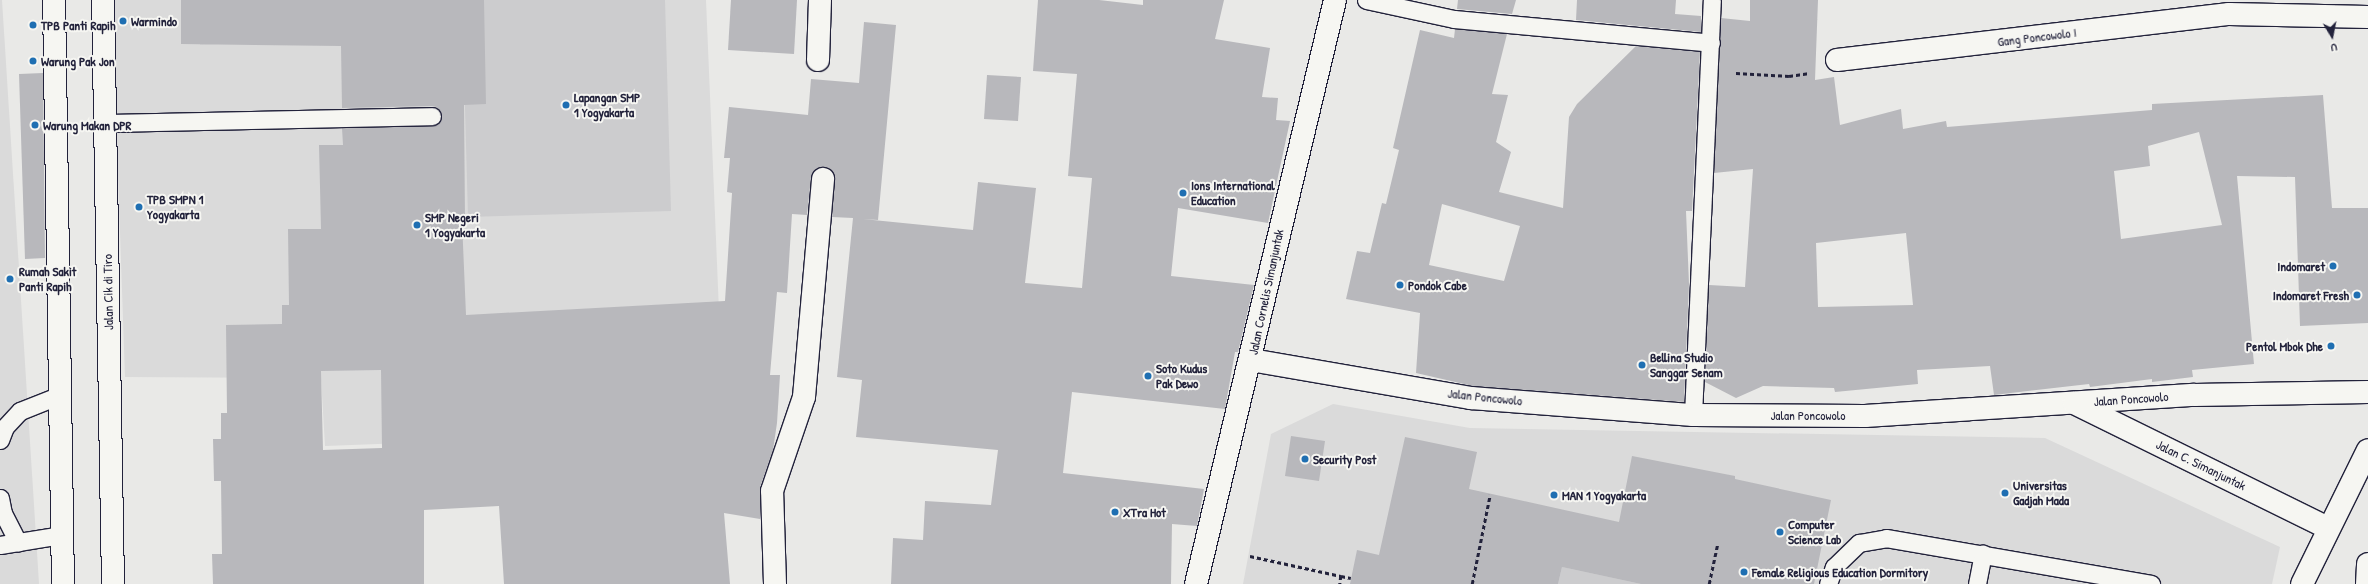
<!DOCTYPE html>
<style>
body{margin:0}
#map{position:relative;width:2368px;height:584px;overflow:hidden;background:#e9e9e7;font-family:"Patrick Hand",sans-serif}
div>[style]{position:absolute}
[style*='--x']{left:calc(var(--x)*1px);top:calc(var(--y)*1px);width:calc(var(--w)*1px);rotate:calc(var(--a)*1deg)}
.built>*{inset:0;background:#dadada}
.green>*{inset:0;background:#ccccce}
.building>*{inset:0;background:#b8b8bc}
.path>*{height:2.5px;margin-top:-1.25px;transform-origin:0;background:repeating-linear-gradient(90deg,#22223b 0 4px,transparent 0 7px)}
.roads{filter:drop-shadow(1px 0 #22223b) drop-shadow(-1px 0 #22223b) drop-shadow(0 1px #22223b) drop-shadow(0 -1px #22223b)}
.lane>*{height:17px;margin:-8.5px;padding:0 8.5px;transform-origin:8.5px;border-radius:8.5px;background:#f6f6f2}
.street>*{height:22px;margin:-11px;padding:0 11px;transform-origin:11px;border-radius:11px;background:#f6f6f2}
.secondary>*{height:22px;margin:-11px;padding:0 11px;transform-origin:11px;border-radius:11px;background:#f6f6f2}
.primary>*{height:22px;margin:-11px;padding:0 11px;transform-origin:11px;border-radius:11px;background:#f6f6f2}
.dots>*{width:11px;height:11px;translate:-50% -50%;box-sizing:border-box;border:2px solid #f6f6f2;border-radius:50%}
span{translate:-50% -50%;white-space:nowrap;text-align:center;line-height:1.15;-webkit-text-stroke:4px #f6f6f2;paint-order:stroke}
.poi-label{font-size:13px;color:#22223b;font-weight:700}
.left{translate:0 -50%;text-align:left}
.right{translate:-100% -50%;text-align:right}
.street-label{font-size:13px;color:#22223b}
.north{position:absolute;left:2312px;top:16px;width:40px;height:40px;-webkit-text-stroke:3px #f6f6f2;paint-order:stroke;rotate:170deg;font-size:11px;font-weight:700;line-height:16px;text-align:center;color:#22223b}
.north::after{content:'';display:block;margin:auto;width:14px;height:18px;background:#22223b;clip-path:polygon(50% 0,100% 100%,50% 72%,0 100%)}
</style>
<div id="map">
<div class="built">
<i style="clip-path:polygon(0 0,2px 0,39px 584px,0 584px)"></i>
<i style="clip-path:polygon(112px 0,706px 0,724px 431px,325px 446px,321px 378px,125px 377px)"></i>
<i style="clip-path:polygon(1333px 404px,1470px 428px,2045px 438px,2280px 547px,2272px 584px,1243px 584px,1271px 434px)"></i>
</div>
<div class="green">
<i style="clip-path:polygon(462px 0,665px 0,671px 211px,468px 217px)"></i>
<i style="clip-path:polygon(1562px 567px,1641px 584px,1558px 584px)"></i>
</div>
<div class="building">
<i style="clip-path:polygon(evenodd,181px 0,484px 0,486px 104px,464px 105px,465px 221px,462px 221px,466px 315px,725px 301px,732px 193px,727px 192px,730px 158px,724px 158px,729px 107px,808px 115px,811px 79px,859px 83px,864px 22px,896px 25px,878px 220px,863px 219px,973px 230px,978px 182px,1036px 188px,1025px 283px,1082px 288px,1092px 178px,1068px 176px,1077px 74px,1033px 71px,1038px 0,1099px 0,1143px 5px,1143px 0,1224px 0,1215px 39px,1270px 48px,1262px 97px,1278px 98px,1276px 120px,1290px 121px,1268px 223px,1178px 208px,1171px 276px,1254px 285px,1238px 352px,1235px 352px,1225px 409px,1072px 392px,1063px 473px,1204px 489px,1197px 526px,1172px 524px,1171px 584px,891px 584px,893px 538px,923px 540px,925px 501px,991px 505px,998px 450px,856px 437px,862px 380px,837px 377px,853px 218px,832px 217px,835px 180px,830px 169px,824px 167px,813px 172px,811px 178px,807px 215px,792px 214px,787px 293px,777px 292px,770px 375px,780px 375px,777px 423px,773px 450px,760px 487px,760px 519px,724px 513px,730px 584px,504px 584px,499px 506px,424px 510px,424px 584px,213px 584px,212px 554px,222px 554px,221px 481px,214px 481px,213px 439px,221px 439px,221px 413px,227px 413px,226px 325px,282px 324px,282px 305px,289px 305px,288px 229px,321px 229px,319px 145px,343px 145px,342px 128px,432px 126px,441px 121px,442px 115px,437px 107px,432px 106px,342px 108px,341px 46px,181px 44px,181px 0,381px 370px,382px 448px,323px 450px,321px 371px,381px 370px)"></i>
<i style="clip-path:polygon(731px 0,797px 0,794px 54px,728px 50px)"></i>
<i style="clip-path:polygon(1458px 0,1516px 0,1512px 14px,1457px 9px)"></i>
<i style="clip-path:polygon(1577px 0,1676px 0,1675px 14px,1701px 16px,1701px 32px,1576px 20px)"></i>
<i style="clip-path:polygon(evenodd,1750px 0,1818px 0,1815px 80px,1834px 77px,1840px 125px,1901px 109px,1903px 129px,1946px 121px,1947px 127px,2152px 110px,2152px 104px,2323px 95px,2332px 208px,2368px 208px,2368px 323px,2300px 326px,2295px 177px,2237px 176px,2254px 364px,2192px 370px,2193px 377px,2152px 382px,2152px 379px,2090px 387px,2089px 384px,1994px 395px,1990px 366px,1917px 370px,1918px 384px,1835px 392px,1834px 388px,1763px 386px,1736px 398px,1705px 382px,1709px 285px,1745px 287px,1753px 169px,1714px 173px,1721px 18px,1750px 21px,1750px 0,2199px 132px,2222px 225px,2121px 239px,2114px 171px,2150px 166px,2148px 146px,2199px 132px,1750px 0,1906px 233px,1913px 305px,1818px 307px,1816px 243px,1906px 233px)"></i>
<i style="clip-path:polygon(evenodd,1455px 29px,1507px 34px,1492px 94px,1508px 95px,1496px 142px,1511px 152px,1499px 192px,1563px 208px,1569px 117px,1577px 104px,1636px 46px,1700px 52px,1692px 211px,1686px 211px,1689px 284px,1684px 402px,1473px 386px,1416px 373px,1420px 313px,1346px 299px,1357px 251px,1370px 253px,1382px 203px,1386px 204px,1399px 150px,1393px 148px,1420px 30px,1454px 38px,1455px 29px,1442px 204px,1520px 226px,1504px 281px,1429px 265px,1442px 204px)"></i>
<i style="clip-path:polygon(43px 73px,45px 258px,25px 259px,19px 74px)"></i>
<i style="clip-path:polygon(987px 75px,1021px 77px,1018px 121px,984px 119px)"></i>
<i style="clip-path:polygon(1291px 436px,1325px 441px,1319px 481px,1285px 476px)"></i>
<i style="clip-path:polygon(1405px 437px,1477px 452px,1469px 489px,1619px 522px,1632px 456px,1735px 476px,1735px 479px,1831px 500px,1814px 584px,1641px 584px,1562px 567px,1558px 584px,1350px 584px,1357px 550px,1379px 555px)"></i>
</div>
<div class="path">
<i style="--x:1736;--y:73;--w:53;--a:3.2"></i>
<i style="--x:1789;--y:76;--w:21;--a:-8"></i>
<i style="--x:1250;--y:556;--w:93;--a:12.4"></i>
<i style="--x:1341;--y:576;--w:8;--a:97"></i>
<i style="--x:1341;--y:576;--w:10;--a:11"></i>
<i style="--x:1472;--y:584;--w:91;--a:-78.6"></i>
<i style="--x:1709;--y:584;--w:40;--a:-78"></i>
</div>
<div class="roads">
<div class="lane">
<i style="--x:1366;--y:0;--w:90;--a:12.2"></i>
<i style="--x:1454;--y:19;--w:258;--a:5.3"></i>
<i style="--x:105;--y:123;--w:327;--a:-1.2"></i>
<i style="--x:1693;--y:415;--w:415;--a:-87.4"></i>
<i style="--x:0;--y:440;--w:14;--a:-69"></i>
<i style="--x:5;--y:427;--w:22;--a:-47"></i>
<i style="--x:20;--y:411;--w:43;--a:-21.8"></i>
<i style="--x:0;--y:498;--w:15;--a:79"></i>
<i style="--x:3;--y:513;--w:33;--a:63"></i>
<i style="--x:0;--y:545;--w:63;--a:-9.2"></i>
<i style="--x:1828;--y:584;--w:18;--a:-71"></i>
<i style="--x:1834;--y:567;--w:35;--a:-44"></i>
<i style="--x:1859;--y:543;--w:27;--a:-10"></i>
<i style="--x:1886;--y:538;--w:269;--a:9.8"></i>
<i style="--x:1977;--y:584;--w:31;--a:-79"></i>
</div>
<div class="street">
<i style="--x:818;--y:60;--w:60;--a:-88.1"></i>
<i style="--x:1837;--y:60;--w:395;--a:-6.7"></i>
<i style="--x:2229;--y:14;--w:139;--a:1.2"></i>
<i style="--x:1251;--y:360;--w:223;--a:9.8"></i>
<i style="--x:1471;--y:398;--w:223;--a:4.4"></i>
<i style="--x:1693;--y:415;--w:172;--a:0.3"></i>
<i style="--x:1865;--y:416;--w:330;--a:-3.7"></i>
<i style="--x:2194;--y:395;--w:174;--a:-1"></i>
<i style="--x:2074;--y:403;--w:283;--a:26.2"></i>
<i style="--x:775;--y:584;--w:93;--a:-91.8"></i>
<i style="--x:772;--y:491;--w:99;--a:-71.2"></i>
<i style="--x:804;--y:397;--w:219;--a:-85"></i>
<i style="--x:2367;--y:584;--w:20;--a:-87"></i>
</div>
<div class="secondary">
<i style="--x:1196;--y:584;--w:600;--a:-76.61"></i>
<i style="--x:2302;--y:584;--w:149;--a:-63.8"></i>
</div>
<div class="primary">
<i style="--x:54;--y:0;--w:584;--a:89.12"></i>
<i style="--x:103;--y:0;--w:584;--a:89.02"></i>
</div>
</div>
<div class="dots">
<i style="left:123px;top:21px;background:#1f6fb2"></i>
<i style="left:33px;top:25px;background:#1f6fb2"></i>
<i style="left:33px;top:61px;background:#1f6fb2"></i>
<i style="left:566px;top:105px;background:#1f6fb2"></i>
<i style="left:35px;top:125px;background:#1f6fb2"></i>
<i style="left:1183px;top:193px;background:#1f6fb2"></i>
<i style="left:139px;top:207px;background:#1f6fb2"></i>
<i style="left:417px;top:225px;background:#1f6fb2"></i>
<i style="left:2333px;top:266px;background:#1f6fb2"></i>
<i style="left:10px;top:279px;background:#1f6fb2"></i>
<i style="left:1400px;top:285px;background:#1f6fb2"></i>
<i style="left:2357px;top:295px;background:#1f6fb2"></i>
<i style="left:2331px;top:346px;background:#1f6fb2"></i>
<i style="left:1642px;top:365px;background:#1f6fb2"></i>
<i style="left:1148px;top:376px;background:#1f6fb2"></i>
<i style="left:1305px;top:459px;background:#1f6fb2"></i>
<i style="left:2005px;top:493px;background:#1f6fb2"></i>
<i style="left:1554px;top:495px;background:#1f6fb2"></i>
<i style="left:1115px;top:512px;background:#1f6fb2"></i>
<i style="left:1780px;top:532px;background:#1f6fb2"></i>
<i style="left:1744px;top:572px;background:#1f6fb2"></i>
</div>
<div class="poi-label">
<span class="left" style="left:131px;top:21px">Warmindo</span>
<span class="left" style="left:41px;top:25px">TPB Panti Rapih</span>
<span class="left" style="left:41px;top:61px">Warung Pak Jon</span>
<span class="left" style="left:574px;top:105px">Lapangan SMP<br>1 Yogyakarta</span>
<span class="left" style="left:43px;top:125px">Warung Makan DPR</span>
<span class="left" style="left:1191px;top:193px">Ions International<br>Education</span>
<span class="left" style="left:147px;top:207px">TPB SMPN 1<br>Yogyakarta</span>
<span class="left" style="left:425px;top:225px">SMP Negeri<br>1 Yogyakarta</span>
<span class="right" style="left:2325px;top:266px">Indomaret</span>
<span class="left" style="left:19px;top:279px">Rumah Sakit<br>Panti Rapih</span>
<span class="left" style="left:1408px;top:285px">Pondok Cabe</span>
<span class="right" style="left:2349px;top:295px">Indomaret Fresh</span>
<span class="right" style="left:2323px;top:346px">Pentol Mbok Dhe</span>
<span class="left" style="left:1650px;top:365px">Bellina Studio<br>Sanggar Senam</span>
<span class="left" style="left:1156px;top:376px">Soto Kudus<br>Pak Dewo</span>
<span class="left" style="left:1313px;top:459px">Security Post</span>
<span class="left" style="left:2013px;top:493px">Universitas<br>Gadjah Mada</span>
<span class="left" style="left:1562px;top:495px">MAN 1 Yogyakarta</span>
<span class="left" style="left:1123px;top:512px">XTra Hot</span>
<span class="left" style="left:1788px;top:532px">Computer<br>Science Lab</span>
<span class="left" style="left:1752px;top:572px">Female Religious Education Dormitory</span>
</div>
<div class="street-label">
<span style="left:2037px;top:37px;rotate:-7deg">Gang Poncowolo I</span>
<span style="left:108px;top:292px;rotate:-91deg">Jalan Cik di Tiro</span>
<span style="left:1266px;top:292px;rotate:-78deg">Jalan Cornelis Simanjuntak</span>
<span style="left:1485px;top:397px;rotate:6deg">Jalan Poncowolo</span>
<span style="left:2131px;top:399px;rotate:-4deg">Jalan Poncowolo</span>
<span style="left:1808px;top:415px">Jalan Poncowolo</span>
<span style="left:2201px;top:465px;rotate:26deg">Jalan C. Simanjuntak</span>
</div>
<div class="north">U</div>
</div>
